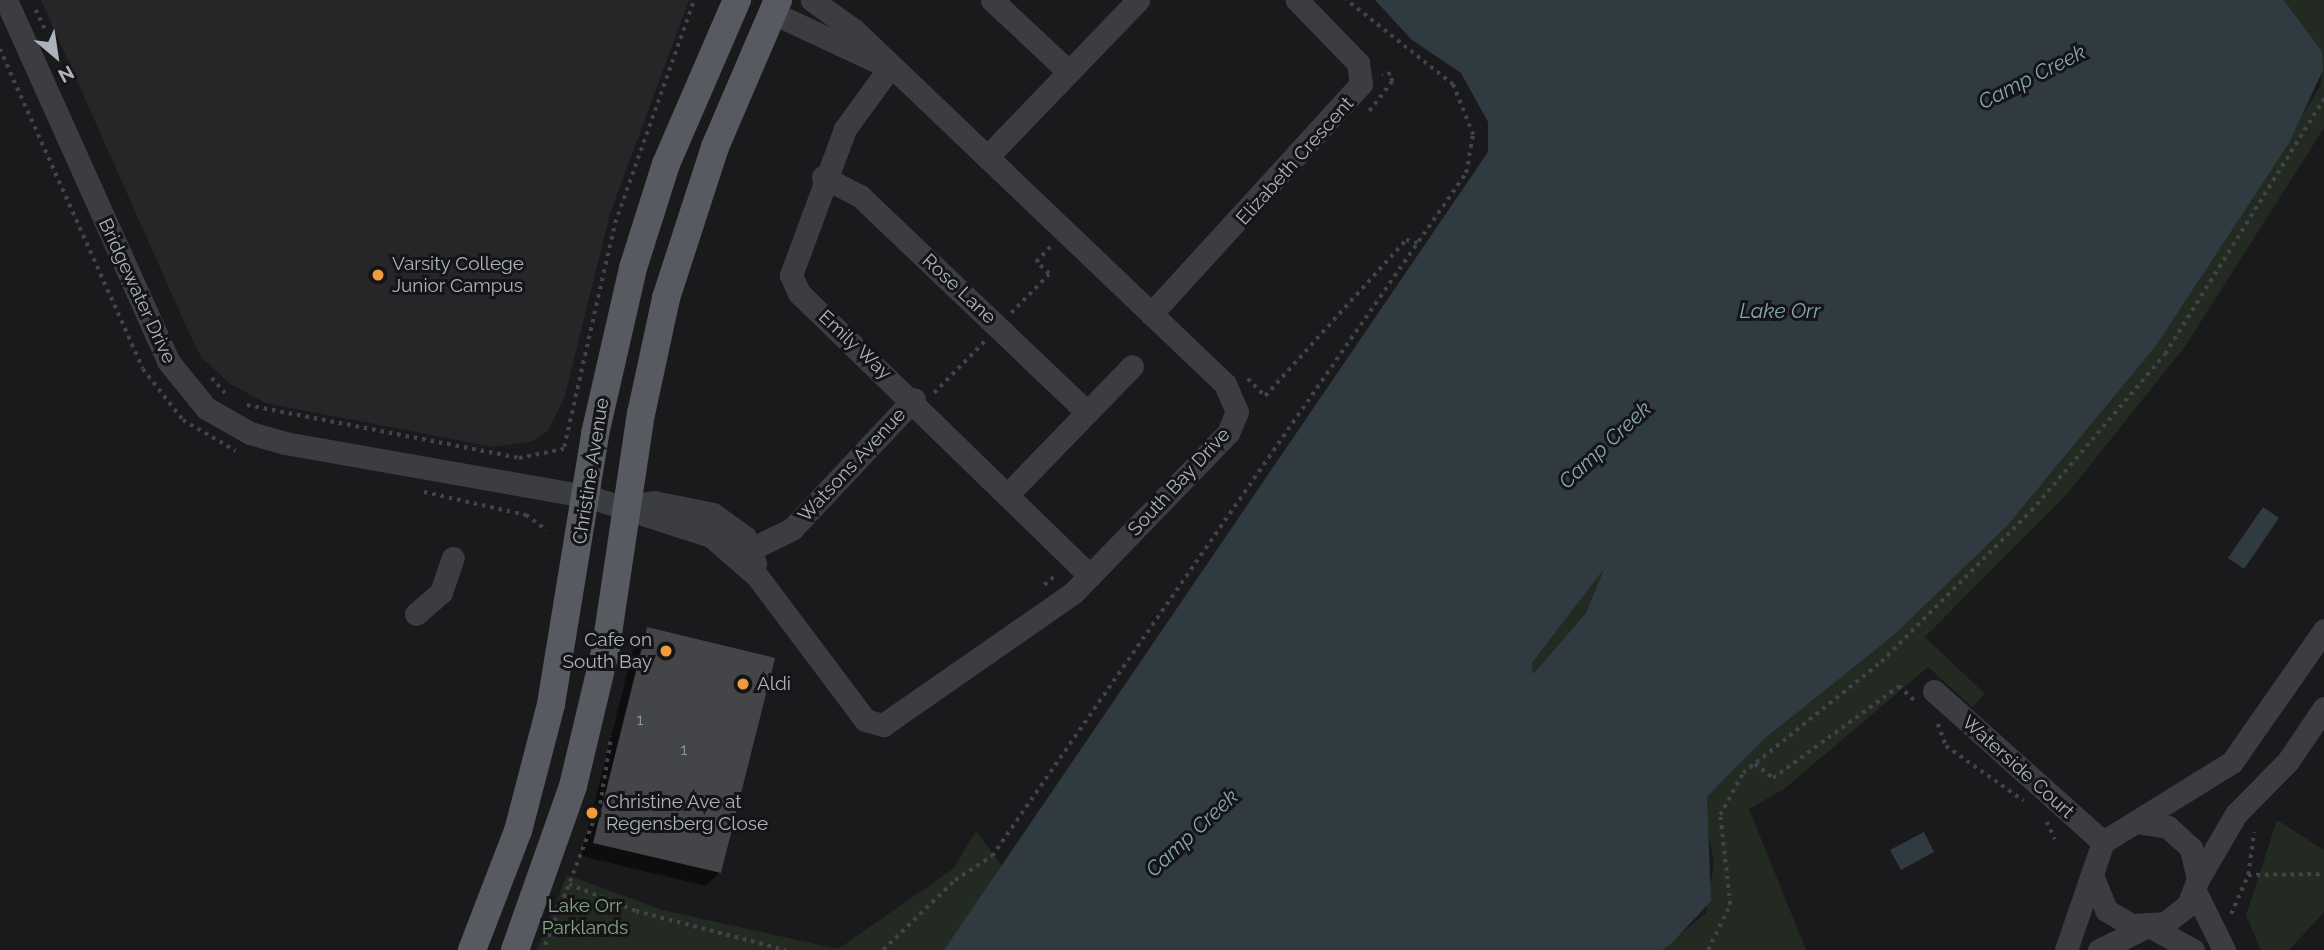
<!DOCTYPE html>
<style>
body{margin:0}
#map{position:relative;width:2324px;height:950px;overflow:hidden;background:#1a1a1c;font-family:Raleway,sans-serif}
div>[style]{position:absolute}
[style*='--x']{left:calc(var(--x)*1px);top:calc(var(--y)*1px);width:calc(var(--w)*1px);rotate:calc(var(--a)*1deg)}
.built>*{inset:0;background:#262629}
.green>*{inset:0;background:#222a22}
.water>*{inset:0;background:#2f3b41}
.shadow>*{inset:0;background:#0007}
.building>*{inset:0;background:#444549}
.path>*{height:3.5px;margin-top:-1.75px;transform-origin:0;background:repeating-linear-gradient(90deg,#414448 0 3.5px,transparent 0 8.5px)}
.minor>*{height:23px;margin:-11.5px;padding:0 11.5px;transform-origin:11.5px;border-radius:11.5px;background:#3b3d41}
.major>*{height:28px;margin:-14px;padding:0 14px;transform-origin:14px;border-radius:14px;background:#575a60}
.dots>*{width:19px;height:19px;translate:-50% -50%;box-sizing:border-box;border:4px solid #151517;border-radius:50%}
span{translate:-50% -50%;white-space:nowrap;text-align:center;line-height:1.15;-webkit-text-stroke:6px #151517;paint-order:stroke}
.number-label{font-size:16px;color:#92989f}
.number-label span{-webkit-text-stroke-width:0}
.street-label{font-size:19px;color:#acb3bc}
.poi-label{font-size:19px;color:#acb3bc}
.left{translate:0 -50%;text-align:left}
.right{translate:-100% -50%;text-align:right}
.park-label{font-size:19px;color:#86a684}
.water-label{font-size:21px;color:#84a6b6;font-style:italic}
.north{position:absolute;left:21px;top:21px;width:70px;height:70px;-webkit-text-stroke:5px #151517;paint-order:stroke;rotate:151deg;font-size:19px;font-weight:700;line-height:28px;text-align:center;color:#acb3bc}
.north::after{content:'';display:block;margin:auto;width:24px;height:32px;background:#acb3bc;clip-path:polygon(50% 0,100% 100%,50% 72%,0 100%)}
</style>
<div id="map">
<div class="built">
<i style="clip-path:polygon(41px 0,689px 0,610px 214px,565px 396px,548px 431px,533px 441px,493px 447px,266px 403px,230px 384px,201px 357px,190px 335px)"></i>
</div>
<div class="green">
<i style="clip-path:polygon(2284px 0,2324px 0,2324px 128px,2186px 345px,2067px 494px,1925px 637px,1985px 694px,1972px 707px,1928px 667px,1784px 789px,1749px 809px,1806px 950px,1662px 950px,1706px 913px,1714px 862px,1704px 811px,1707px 797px,1763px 740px,1894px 635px,2007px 526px,2155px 347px,2321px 85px,2322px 52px)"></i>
<i style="clip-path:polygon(1604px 569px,1586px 613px,1533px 674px,1532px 663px)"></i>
<i style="clip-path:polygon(2277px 820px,2324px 850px,2324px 912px,2289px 950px,2261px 950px,2246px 915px)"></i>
<i style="clip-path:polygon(976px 831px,1002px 866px,944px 950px,537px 950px,567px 875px,662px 910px,838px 949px,953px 869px)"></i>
</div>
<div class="water">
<i style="clip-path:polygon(evenodd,1375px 0,2284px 0,2322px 52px,2323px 70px,2289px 143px,2155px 347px,2007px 526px,1894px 635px,1763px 740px,1707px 797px,1711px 901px,1672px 943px,1662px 950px,944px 950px,1488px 152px,1488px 122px,1461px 73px,1412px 40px,1375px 0,1604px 569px,1586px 613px,1533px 674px,1532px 663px,1604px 569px)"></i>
<i style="clip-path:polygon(2263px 507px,2279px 518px,2244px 569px,2228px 558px)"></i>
<i style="clip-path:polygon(1924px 832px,1934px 852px,1901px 870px,1890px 850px)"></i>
</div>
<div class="shadow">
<i style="clip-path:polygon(648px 628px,719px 873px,706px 886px,581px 856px,635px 642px)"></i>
</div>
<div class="building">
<i style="clip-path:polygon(647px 627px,775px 658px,721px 873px,593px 843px)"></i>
</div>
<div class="path">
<i style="--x:36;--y:10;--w:23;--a:65"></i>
<i style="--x:0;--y:49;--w:350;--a:65.9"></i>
<i style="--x:143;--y:369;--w:65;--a:51.9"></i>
<i style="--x:183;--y:420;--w:61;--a:30.3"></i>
<i style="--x:1369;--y:111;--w:37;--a:-52"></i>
<i style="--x:1392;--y:82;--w:8;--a:-97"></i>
<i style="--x:1391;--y:74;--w:9;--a:174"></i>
<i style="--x:1011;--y:313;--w:54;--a:-45.7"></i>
<i style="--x:1049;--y:274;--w:18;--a:-137"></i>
<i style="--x:1036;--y:262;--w:22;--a:-47"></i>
<i style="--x:212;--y:378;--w:20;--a:49"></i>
<i style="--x:1248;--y:379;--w:24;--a:45"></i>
<i style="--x:1265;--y:396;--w:210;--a:-47.9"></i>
<i style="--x:1406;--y:240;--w:12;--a:14"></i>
<i style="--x:934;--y:393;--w:73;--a:-45.6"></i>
<i style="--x:247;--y:405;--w:277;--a:11"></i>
<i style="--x:519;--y:458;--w:50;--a:-11.5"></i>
<i style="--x:564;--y:447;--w:230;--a:-77.2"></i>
<i style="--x:615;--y:223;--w:237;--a:-70.5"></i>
<i style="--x:424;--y:492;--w:105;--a:12.7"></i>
<i style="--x:526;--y:515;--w:26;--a:36"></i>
<i style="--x:1044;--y:585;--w:17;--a:-40"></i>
<i style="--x:1938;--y:724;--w:23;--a:70"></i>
<i style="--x:1946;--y:746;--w:95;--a:35.2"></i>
<i style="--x:1755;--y:764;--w:23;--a:38"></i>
<i style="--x:1773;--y:778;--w:156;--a:-36.1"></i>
<i style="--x:1899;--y:686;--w:22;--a:43"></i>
<i style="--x:2047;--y:822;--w:19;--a:65"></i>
<i style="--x:2248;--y:875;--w:76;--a:-0.8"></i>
<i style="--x:569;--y:884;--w:72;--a:21.9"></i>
<i style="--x:636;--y:911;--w:155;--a:14.6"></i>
<i style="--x:2231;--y:914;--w:43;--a:-66.4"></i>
<i style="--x:2248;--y:875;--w:43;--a:-82.1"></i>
<i style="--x:545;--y:945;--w:151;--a:-68.7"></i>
<i style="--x:600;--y:804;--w:68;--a:-80.7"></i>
<i style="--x:883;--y:950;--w:100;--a:-44.2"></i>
<i style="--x:955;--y:880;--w:44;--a:-33"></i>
<i style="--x:992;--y:856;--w:831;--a:-55.24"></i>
<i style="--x:1466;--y:173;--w:39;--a:-80"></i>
<i style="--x:1473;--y:135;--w:54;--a:-111.8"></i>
<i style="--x:1453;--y:85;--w:137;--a:-141.5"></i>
<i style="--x:1708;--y:950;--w:50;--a:-63.9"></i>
<i style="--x:1730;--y:905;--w:91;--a:-96.3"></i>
<i style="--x:1720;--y:815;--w:48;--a:-61.3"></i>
<i style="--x:1743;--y:773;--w:177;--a:-38.8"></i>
<i style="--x:1881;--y:662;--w:213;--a:-45.2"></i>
<i style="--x:2031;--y:511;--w:206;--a:-49.5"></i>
<i style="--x:2165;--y:354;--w:301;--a:-58.1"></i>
</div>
<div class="minor">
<i style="--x:6;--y:0;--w:396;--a:65.8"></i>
<i style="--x:168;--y:361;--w:60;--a:51"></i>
<i style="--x:206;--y:408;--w:51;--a:29.6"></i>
<i style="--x:250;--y:433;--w:36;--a:16"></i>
<i style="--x:285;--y:443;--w:307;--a:10"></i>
<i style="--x:587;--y:496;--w:130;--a:17.9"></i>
<i style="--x:711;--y:536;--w:61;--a:41"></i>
<i style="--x:757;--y:576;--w:180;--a:53.1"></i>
<i style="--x:865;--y:720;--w:19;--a:16"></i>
<i style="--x:883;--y:725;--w:231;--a:-34.8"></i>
<i style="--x:1073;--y:593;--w:223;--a:-45.9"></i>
<i style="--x:1228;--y:433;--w:23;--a:-67"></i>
<i style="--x:1237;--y:412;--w:30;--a:-113"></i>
<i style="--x:1225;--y:384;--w:513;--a:-136.34"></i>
<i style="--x:854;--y:30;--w:52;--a:-144.5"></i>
<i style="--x:992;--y:0;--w:105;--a:43.1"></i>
<i style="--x:771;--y:12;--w:120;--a:25.1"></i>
<i style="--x:890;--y:67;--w:77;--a:126"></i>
<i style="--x:845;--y:129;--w:156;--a:110.3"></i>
<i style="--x:791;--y:275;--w:20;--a:66"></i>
<i style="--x:799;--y:293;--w:406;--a:44.2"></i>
<i style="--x:987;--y:157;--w:218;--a:-46.1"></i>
<i style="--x:823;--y:177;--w:42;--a:27.2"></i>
<i style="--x:860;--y:196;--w:313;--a:43.6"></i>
<i style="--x:1151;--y:314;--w:311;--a:-47.6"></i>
<i style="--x:1361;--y:84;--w:21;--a:-98"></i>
<i style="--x:1358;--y:63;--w:88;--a:-134.1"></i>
<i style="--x:1008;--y:494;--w:178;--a:-45.9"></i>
<i style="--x:627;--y:506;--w:27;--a:-8"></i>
<i style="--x:654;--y:502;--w:60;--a:11.5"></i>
<i style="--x:713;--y:514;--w:39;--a:36"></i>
<i style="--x:745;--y:537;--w:28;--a:69"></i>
<i style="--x:751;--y:549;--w:46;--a:-26"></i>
<i style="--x:792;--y:529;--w:178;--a:-46.8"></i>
<i style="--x:416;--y:614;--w:33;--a:-41"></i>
<i style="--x:441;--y:592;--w:36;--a:-71"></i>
<i style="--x:1934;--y:691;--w:227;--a:41.8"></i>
<i style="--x:2092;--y:875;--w:38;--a:68"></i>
<i style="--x:2106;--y:910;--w:29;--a:31"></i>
<i style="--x:2131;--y:925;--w:34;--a:-3"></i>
<i style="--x:2165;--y:923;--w:29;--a:-38"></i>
<i style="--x:2188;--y:905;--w:28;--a:-69"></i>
<i style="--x:2198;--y:879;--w:32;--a:-103"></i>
<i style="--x:2191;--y:848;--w:31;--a:-138"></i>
<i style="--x:2168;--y:827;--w:31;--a:-171"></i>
<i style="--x:2198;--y:879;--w:75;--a:-59.7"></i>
<i style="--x:2236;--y:814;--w:74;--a:-45.5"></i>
<i style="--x:2288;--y:761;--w:64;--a:-55.8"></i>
<i style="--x:2195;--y:891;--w:66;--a:63.8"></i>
<i style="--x:2151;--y:927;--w:48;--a:28.7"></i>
<i style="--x:2066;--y:950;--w:114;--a:-71.1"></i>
<i style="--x:2103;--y:842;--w:152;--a:-31.8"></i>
<i style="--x:2232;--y:762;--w:161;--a:-55.1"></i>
<i style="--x:2099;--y:950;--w:52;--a:-26.1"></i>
</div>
<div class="major">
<i style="--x:472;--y:950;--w:128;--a:-68.9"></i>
<i style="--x:518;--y:831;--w:131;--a:-75.4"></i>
<i style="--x:551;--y:704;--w:274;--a:-80.7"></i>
<i style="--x:595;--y:434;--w:170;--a:-77.1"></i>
<i style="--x:633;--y:268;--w:109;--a:-72.4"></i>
<i style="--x:666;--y:164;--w:179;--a:-66.6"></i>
<i style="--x:515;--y:950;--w:174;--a:-70.5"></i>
<i style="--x:573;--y:786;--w:143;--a:-76.6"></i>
<i style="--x:606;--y:647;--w:236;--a:-81.5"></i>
<i style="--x:641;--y:414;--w:119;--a:-77.8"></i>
<i style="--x:666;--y:298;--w:159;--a:-72"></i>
<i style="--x:715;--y:147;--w:160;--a:-66.8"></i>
</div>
<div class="dots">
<i style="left:378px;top:275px;background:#f29b3c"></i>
<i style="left:666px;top:651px;background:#f29b3c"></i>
<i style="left:743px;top:684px;background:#f29b3c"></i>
<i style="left:592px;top:813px;background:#f29b3c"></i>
</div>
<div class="number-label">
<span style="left:640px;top:720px">1</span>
<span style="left:684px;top:750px">1</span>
</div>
<div class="street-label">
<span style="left:1295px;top:161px;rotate:-48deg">Elizabeth Crescent</span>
<span style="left:959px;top:289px;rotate:43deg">Rose Lane</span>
<span style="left:137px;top:291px;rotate:65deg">Bridgewater Drive</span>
<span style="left:855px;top:345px;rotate:43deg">Emily Way</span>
<span style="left:852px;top:465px;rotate:-47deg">Watsons Avenue</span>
<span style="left:591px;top:471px;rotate:-81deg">Christine Avenue</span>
<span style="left:1179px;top:482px;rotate:-47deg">South Bay Drive</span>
<span style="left:2018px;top:767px;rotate:42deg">Waterside Court</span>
</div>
<div class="poi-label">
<span class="left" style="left:392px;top:275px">Varsity College<br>Junior Campus</span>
<span class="right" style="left:652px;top:651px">Cafe on<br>South Bay</span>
<span class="left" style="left:757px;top:684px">Aldi</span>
<span class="left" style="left:606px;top:813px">Christine Ave at<br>Regensberg Close</span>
</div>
<div class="park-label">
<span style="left:585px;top:917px">Lake Orr<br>Parklands</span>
</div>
<div class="water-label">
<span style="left:2032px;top:77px;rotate:-27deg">Camp Creek</span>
<span style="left:1780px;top:311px">Lake Orr</span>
<span style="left:1605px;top:445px;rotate:-43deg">Camp Creek</span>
<span style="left:1192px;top:833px;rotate:-43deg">Camp Creek</span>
</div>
<div class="north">N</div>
</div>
